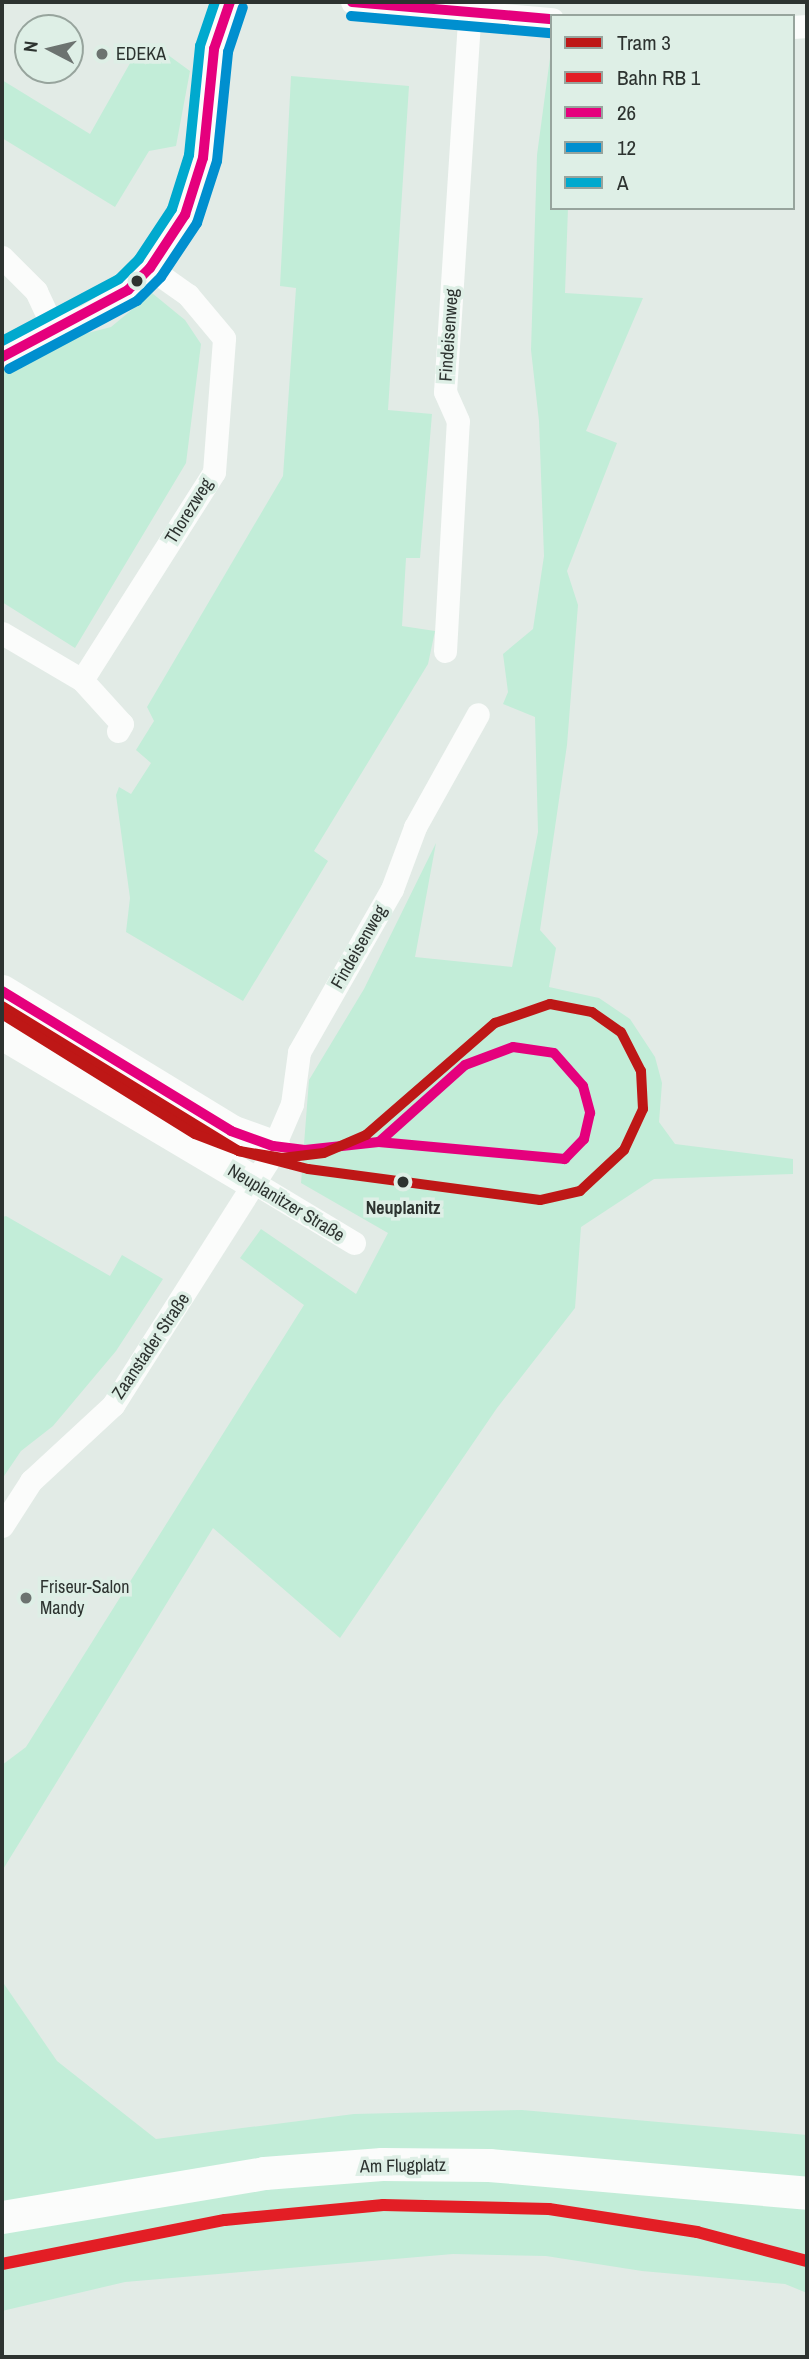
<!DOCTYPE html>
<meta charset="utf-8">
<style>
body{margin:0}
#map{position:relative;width:809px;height:2359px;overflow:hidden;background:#e2ebe6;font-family:"Archivo Narrow",sans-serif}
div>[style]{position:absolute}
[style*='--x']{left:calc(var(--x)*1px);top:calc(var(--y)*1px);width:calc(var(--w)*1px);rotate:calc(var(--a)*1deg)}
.green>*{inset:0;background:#c2edd8}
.street>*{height:23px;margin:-11.5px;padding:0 11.5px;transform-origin:11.5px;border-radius:11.5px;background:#fbfcfb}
.secondary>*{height:33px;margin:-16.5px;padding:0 16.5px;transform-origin:16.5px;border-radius:16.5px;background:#fbfcfb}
.bus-1>*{height:10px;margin:-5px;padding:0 5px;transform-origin:5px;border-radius:5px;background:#e5007d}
.bus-2>*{height:10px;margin:-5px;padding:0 5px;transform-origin:5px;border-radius:5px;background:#008fcf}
.bus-3>*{height:10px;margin:-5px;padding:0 5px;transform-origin:5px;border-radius:5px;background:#00a9ce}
.rail-1>*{height:12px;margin:-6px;padding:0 6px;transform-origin:6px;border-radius:6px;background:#e31e25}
.tram-1>*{height:10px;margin:-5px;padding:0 5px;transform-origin:5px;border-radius:5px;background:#be1716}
.dots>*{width:19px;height:19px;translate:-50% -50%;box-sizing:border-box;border:4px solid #deefe6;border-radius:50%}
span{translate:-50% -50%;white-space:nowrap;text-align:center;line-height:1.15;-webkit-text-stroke:7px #deefe6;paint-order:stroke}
.poi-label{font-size:18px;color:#2d3330}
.left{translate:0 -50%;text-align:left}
.street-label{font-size:18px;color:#2d3330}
.stop-label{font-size:18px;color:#2d3330;font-weight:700}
.frame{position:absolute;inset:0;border:4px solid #2d3330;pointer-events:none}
.legend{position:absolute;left:550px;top:14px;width:245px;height:196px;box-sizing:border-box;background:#deefe6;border:2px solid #97a49d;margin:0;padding:9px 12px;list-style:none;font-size:21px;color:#2d3330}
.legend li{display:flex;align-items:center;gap:14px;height:35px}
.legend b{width:35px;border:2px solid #97a49d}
.north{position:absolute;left:14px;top:14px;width:70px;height:70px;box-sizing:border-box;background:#deefe6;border:2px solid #97a49d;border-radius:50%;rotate:277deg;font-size:19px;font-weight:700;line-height:28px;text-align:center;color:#2d3330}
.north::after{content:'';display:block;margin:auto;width:24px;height:32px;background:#6c7370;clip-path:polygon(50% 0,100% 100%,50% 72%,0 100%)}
</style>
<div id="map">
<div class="green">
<i style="clip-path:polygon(552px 43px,552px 208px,568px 208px,565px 293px,643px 298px,586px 431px,617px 443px,567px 571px,578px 605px,567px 745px,540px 930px,556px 948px,549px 987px,599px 998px,630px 1019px,655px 1057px,662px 1083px,659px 1122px,675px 1144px,793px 1159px,793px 1174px,654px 1179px,581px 1227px,575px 1308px,497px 1408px,340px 1638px,213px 1528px,2px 1871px,2px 1765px,26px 1747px,304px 1305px,240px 1258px,261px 1229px,356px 1294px,388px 1233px,301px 1183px,309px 1080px,364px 989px,436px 843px,415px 957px,512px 967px,538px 832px,535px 717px,503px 704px,508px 692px,503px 654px,533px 629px,544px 556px,539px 421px,531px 350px,537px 155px)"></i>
<i style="clip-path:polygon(153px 44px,190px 71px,176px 146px,149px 151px,115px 207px,2px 138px,2px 80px,90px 134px,138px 49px,147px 55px)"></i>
<i style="clip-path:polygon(291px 76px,409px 86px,388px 410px,432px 414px,420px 558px,406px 558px,402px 626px,435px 631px,428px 664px,314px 851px,328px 861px,243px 1001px,126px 932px,130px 898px,116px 795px,119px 787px,131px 794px,151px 763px,136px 750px,154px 721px,147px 707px,283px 476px,296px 288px,280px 286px)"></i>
<i style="clip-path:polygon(152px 293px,185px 320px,201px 344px,186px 463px,75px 648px,2px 602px,2px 370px,53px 342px,111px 327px)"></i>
<i style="clip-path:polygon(6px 1216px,110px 1276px,122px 1255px,163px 1279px,116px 1351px,53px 1426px,21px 1451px,2px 1479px,2px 1217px)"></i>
<i style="clip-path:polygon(2px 1981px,57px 2061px,156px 2139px,354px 2114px,522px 2110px,807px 2135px,807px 2293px,785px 2284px,642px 2271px,546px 2256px,453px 2254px,125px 2282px,2px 2311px)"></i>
</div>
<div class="street">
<i style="--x:352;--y:2;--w:201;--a:4.9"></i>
<i style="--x:793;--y:27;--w:14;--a:-4"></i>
<i style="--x:2;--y:257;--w:48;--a:45"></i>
<i style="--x:36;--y:291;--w:40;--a:65"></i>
<i style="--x:2;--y:357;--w:59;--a:-30.5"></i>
<i style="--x:53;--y:327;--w:35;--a:-18"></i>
<i style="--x:86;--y:316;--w:49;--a:-31.8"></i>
<i style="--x:128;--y:290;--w:31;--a:-45"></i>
<i style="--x:150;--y:268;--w:64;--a:-56.6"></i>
<i style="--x:185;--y:215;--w:60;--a:-72.5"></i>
<i style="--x:203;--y:158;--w:110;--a:-84.2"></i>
<i style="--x:214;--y:49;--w:50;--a:-71.2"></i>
<i style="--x:2;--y:633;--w:93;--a:30.4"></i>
<i style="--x:82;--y:680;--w:59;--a:47.7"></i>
<i style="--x:122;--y:724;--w:8;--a:120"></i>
<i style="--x:445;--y:651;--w:230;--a:-86.8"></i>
<i style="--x:458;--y:421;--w:32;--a:-114"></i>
<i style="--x:445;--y:392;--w:377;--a:-86.3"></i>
<i style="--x:82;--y:680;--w:246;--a:-57.6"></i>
<i style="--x:214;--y:472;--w:134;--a:-85.7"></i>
<i style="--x:224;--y:338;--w:56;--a:-129.9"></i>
<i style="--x:188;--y:295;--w:47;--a:-144.6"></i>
<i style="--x:253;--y:1182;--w:118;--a:31.1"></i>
<i style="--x:2;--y:1526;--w:54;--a:-57.2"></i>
<i style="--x:31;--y:1481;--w:112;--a:-42.8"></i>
<i style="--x:113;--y:1405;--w:288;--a:-57.6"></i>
<i style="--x:267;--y:1162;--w:63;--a:-66.7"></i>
<i style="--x:292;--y:1104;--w:52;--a:-82.3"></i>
<i style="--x:299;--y:1052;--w:188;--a:-60.3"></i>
<i style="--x:392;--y:889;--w:66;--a:-69.6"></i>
<i style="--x:415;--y:827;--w:129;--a:-60.9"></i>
</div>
<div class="secondary">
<i style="--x:2;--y:991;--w:268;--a:31.4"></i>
<i style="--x:231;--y:1131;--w:45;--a:19.7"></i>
<i style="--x:2;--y:1033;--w:292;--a:30.7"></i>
<i style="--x:2;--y:2217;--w:266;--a:-9.5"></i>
<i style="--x:264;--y:2173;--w:118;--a:-4.4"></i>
<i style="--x:382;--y:2164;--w:107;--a:0.5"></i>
<i style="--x:489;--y:2165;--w:319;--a:5"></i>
</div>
<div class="bus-1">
<i style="--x:352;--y:2;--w:201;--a:4.9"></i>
<i style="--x:2;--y:357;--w:143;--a:-28"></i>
<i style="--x:128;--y:290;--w:31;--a:-45"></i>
<i style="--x:150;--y:268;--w:64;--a:-56.6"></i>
<i style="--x:185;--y:215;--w:60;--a:-72.5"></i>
<i style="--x:203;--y:158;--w:110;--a:-84.2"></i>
<i style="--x:214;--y:49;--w:50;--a:-71.2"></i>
<i style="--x:2;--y:991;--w:268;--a:31.4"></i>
<i style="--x:231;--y:1131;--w:45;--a:19.7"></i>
<i style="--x:273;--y:1146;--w:32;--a:7"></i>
<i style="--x:305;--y:1150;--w:74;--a:-6.2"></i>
<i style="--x:513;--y:1047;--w:41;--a:8.3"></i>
<i style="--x:554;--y:1053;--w:44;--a:48.7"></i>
<i style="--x:583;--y:1086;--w:28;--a:75"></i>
<i style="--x:590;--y:1113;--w:27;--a:103"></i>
<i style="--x:584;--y:1139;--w:28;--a:134"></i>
<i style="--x:565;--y:1159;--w:187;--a:-174.8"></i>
<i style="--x:379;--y:1142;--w:115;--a:-41.8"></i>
<i style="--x:465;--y:1065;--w:51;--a:-20.6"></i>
</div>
<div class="bus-2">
<i style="--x:351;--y:16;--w:201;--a:4.9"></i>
<i style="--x:9;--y:369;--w:145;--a:-28"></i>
<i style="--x:137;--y:301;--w:34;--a:-45"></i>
<i style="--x:161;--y:277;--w:65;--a:-56.3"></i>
<i style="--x:197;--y:223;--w:65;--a:-72.1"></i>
<i style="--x:217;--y:161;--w:110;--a:-84.2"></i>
<i style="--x:228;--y:52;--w:47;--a:-71.6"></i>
</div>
<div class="bus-3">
<i style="--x:2;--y:341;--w:132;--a:-27.9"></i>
<i style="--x:119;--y:279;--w:28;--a:-45"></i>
<i style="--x:139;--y:259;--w:60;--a:-56.6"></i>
<i style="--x:172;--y:209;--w:57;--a:-72.5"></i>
<i style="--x:189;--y:155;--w:110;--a:-84.2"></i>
<i style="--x:200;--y:46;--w:46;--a:-71.2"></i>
</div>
<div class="rail-1">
<i style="--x:2;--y:2264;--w:227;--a:-11.2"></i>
<i style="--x:225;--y:2220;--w:159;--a:-5.4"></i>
<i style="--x:383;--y:2205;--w:166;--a:1.4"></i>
<i style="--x:549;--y:2209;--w:150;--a:8.8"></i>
<i style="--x:697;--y:2232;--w:114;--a:14.8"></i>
</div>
<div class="tram-1">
<i style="--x:550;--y:1004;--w:43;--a:10.8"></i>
<i style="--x:592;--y:1012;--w:35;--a:35"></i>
<i style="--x:621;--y:1032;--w:44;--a:62.9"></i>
<i style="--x:641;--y:1071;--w:38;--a:87"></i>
<i style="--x:643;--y:1109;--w:45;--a:114.9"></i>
<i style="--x:624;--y:1150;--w:60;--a:137"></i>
<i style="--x:580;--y:1191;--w:41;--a:167.3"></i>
<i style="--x:540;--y:1200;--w:234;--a:-172.4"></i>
<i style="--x:308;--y:1169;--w:71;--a:-165.4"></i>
<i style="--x:239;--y:1151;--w:44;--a:9.2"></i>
<i style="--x:282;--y:1158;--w:42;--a:-6.8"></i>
<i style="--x:324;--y:1153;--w:46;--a:-23.2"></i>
<i style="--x:366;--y:1135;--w:171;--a:-41"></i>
<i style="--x:495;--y:1023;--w:58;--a:-19.1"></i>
<i style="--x:2;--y:1006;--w:278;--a:31.5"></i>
<i style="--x:2;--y:1014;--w:227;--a:31.9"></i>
<i style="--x:195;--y:1134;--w:47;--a:21.1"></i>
</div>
<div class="dots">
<i style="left:102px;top:54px;background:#6c7370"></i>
<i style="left:137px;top:281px;background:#2d3330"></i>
<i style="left:403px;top:1182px;background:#2d3330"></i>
<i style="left:26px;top:1598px;background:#6c7370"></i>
</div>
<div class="poi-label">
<span class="left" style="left:116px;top:54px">EDEKA</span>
<span class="left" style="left:40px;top:1598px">Friseur-Salon<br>Mandy</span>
</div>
<div class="street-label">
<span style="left:449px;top:335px;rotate:-86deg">Findeisenweg</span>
<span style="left:189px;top:511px;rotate:-58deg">Thorezweg</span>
<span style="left:359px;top:947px;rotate:-60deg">Findeisenweg</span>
<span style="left:286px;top:1203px;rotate:31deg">Neuplanitzer Straße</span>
<span style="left:151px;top:1346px;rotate:-56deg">Zaanstader Straße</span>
<span style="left:403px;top:2166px;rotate:-1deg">Am Flugplatz</span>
</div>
<div class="stop-label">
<span style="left:403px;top:1208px">Neuplanitz</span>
</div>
<div class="frame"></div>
<ul class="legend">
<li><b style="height:9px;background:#be1716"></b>Tram 3</li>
<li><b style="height:9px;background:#e31e25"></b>Bahn RB 1</li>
<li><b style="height:9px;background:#e5007d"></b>26</li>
<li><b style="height:9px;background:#008fcf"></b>12</li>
<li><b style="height:9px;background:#00a9ce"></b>A</li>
</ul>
<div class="north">N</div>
</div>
